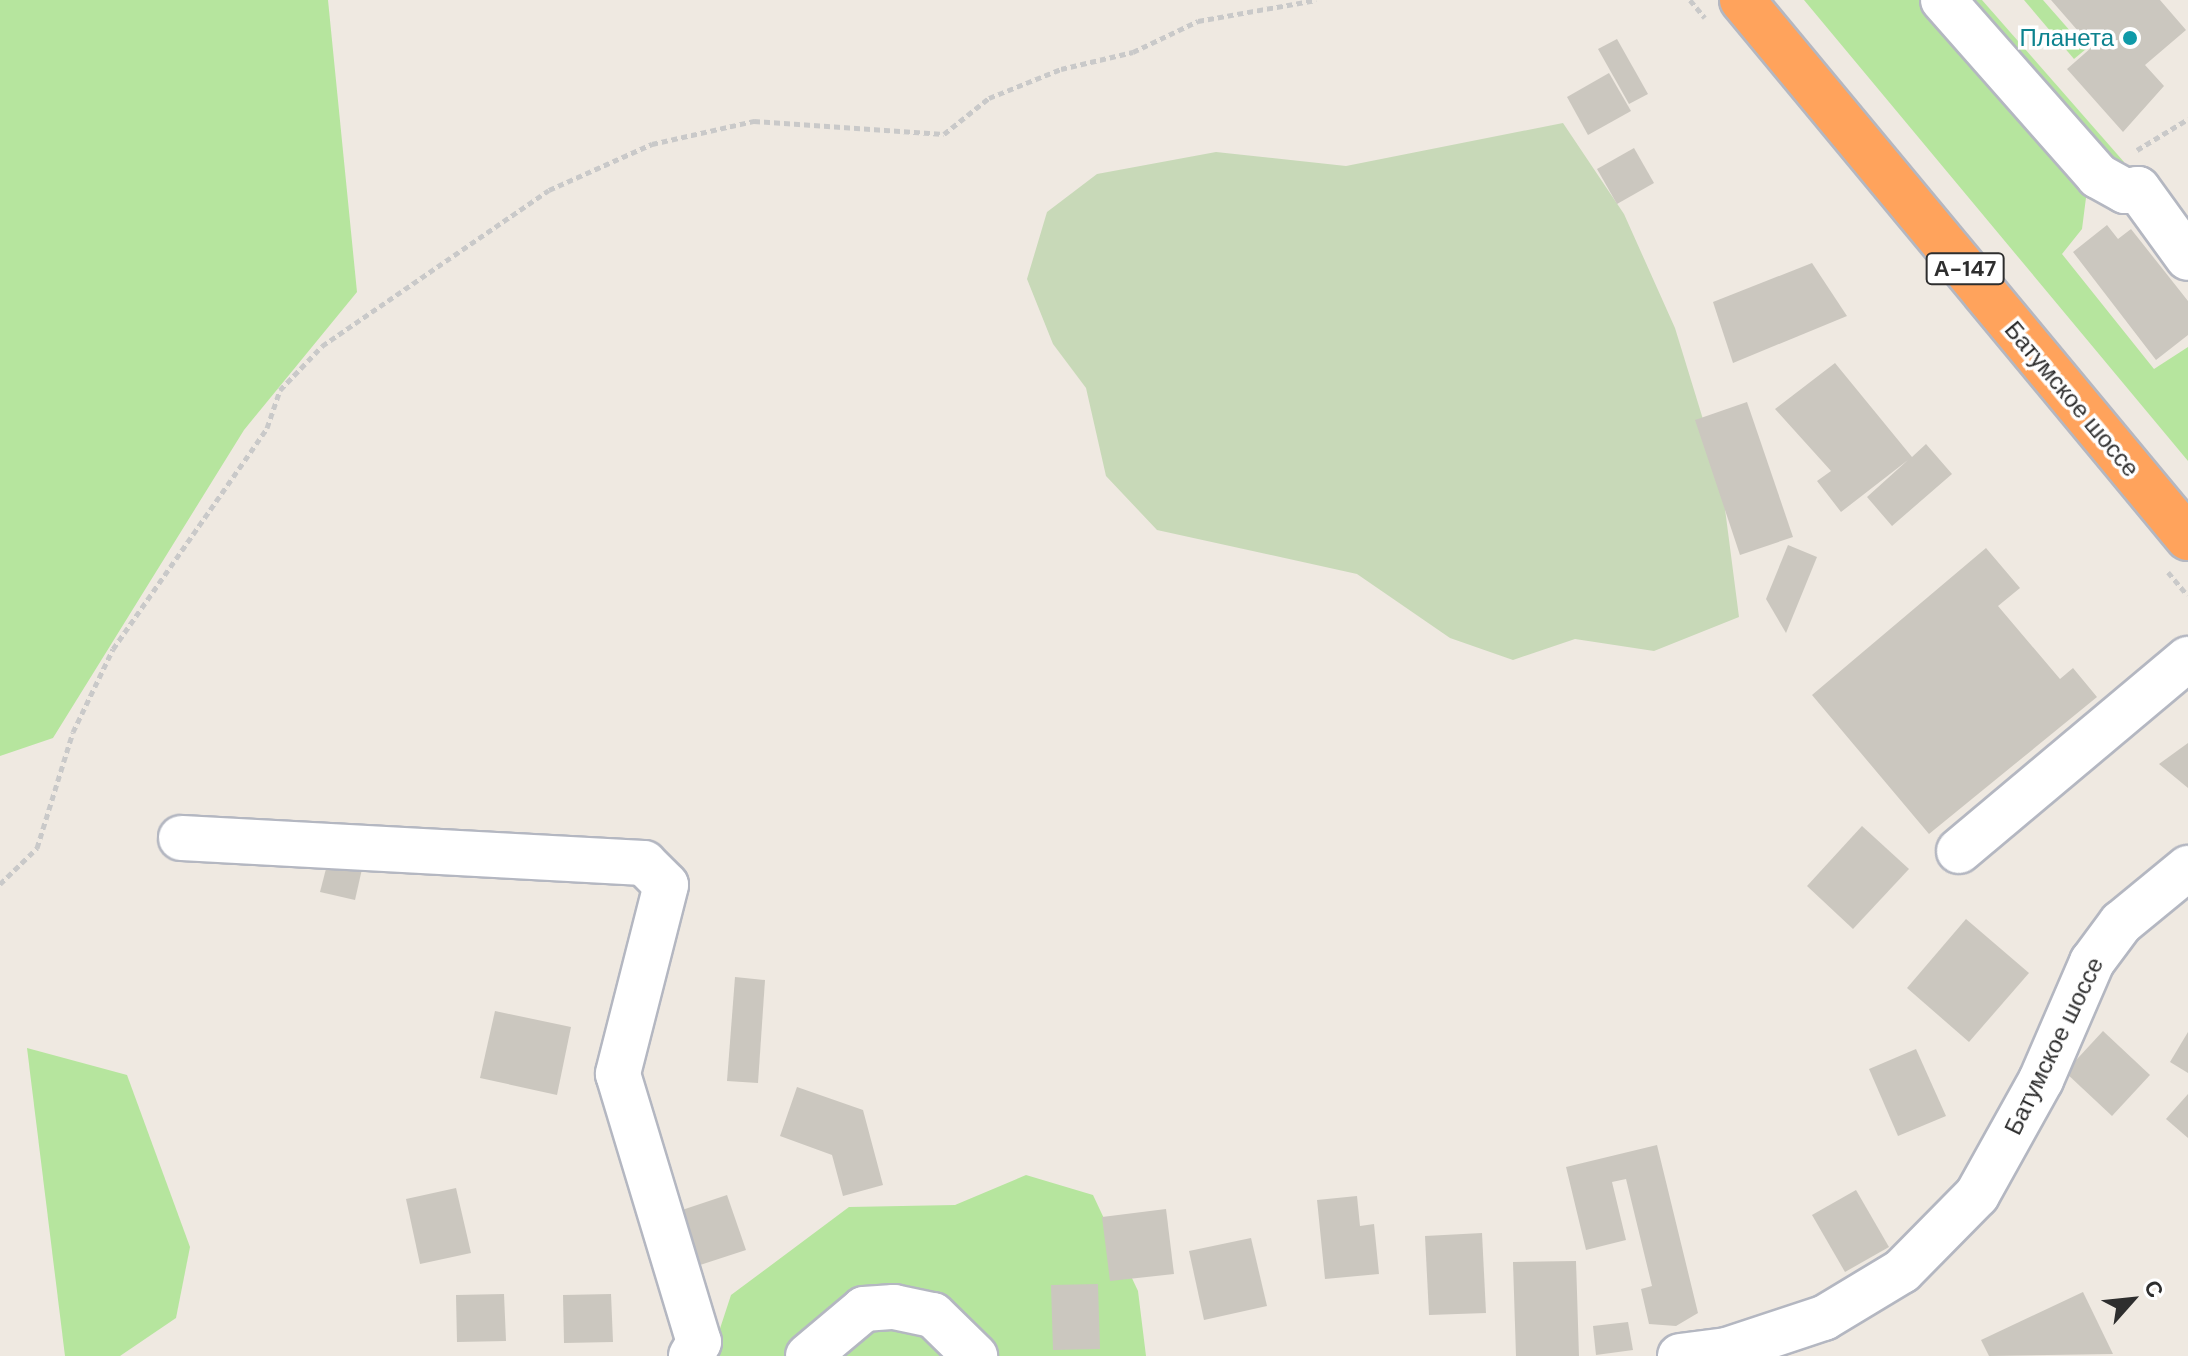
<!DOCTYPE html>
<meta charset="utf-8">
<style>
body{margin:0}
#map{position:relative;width:2188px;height:1356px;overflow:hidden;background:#efe9e1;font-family:"DM Sans",sans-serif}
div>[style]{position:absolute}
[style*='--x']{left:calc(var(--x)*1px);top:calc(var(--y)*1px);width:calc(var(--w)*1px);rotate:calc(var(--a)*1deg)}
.green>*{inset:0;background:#b6e59e}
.cemetery>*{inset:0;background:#c8d9b8}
.building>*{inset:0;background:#cbc7bf}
.path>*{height:5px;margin-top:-2.5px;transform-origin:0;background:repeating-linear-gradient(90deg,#c9c9c9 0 6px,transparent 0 10px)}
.roads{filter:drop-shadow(2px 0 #b4b7c1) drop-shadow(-2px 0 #b4b7c1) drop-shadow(0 2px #b4b7c1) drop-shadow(0 -2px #b4b7c1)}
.minor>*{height:44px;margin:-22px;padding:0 22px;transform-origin:22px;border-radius:22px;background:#fff}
.highway>*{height:44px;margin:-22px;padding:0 22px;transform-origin:22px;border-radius:22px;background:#ffa35c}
.dots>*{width:22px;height:22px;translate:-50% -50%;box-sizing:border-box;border:4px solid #fff;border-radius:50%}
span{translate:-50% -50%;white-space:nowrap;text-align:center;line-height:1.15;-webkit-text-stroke:7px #fff;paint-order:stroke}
.shield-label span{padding:2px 6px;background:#fff;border:2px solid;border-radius:6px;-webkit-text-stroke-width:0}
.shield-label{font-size:22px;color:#2e2e2e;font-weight:700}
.culture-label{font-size:24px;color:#0d838f}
.right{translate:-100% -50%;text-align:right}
.street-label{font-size:24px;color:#2e2e2e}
.north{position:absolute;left:2092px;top:1260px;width:80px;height:80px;-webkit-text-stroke:6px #fff;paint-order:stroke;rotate:63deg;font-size:22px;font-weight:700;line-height:32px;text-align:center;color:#2e2e2e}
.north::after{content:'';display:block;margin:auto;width:28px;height:36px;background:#2e2e2e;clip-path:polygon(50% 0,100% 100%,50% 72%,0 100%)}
</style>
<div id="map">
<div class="green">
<i style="clip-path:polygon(0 0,328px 0,357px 292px,244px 430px,53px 738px,0 756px)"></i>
<i style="clip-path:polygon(1804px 0,1929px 0,2088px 182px,2082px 229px,2062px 254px,2154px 369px,2188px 347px,2188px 461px)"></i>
<i style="clip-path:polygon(1966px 0,1982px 0,2124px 162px,2121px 179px)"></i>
<i style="clip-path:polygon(2024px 0,2043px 0,2086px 49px,2074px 59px)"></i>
<i style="clip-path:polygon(27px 1048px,127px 1075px,190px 1247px,176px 1318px,120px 1356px,65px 1356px)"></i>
<i style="clip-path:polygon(1026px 1175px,1093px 1195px,1138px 1291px,1146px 1356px,711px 1356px,731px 1295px,849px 1207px,955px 1205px)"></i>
</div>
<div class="cemetery">
<i style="clip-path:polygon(1563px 123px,1624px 214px,1675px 328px,1721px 478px,1739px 617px,1654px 651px,1575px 639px,1513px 660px,1450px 638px,1357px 574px,1157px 530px,1106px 476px,1086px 388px,1053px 344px,1027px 279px,1047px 212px,1097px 174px,1216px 152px,1346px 166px)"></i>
</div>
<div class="building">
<i style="clip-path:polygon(2051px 0,2160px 0,2186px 30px,2145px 65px,2164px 86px,2123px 132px,2067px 69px,2092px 47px)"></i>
<i style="clip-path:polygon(1617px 39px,1648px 94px,1629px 104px,1598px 49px)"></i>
<i style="clip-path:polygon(1609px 73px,1631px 111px,1588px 135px,1567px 97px)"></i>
<i style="clip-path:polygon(1634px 148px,1654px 183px,1617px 204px,1597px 169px)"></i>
<i style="clip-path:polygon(2107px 225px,2118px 239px,2131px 229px,2188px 301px,2188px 335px,2156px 360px,2073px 252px)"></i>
<i style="clip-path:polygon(1812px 263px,1847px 316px,1733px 363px,1713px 302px)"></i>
<i style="clip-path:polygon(1835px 363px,1912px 457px,1926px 444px,1952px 474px,1892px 526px,1867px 497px,1908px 460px,1841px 512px,1817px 481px,1831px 471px,1775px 409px)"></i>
<i style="clip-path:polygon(1747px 402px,1793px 537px,1740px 555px,1695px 420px)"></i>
<i style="clip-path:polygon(1788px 545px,1817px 557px,1786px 633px,1766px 599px)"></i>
<i style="clip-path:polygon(1986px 548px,2020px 588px,1998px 606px,2060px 679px,2073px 668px,2097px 697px,1929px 834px,1812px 695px)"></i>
<i style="clip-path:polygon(2188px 743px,2188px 788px,2159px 764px)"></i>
<i style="clip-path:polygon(1862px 826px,1909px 869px,1853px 929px,1807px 886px)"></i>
<i style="clip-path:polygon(328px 861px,362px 869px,355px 900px,320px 892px)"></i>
<i style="clip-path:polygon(1966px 919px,2029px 973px,1969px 1042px,1907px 988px)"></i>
<i style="clip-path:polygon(735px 977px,765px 980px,758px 1083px,727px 1081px)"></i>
<i style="clip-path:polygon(495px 1011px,571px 1027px,557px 1095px,480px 1078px)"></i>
<i style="clip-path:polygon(2103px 1031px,2150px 1075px,2112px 1116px,2065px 1072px)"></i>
<i style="clip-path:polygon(2188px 1032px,2188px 1073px,2170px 1062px)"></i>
<i style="clip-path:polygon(1916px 1049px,1946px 1116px,1898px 1136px,1869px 1069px)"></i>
<i style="clip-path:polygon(797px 1087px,863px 1110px,883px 1185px,843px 1196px,832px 1155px,780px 1136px)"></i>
<i style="clip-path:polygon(2188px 1094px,2188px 1138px,2166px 1119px)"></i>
<i style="clip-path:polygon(1657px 1145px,1698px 1313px,1676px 1326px,1649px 1324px,1641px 1289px,1652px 1286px,1626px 1179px,1612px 1182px,1626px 1240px,1586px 1250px,1566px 1167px)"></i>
<i style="clip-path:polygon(456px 1188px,471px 1253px,420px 1264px,406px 1199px)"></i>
<i style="clip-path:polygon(1856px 1190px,1889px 1247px,1845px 1272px,1812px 1215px)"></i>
<i style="clip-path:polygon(727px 1195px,746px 1250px,697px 1266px,679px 1211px)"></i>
<i style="clip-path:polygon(1357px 1196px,1360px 1226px,1374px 1224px,1379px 1274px,1325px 1279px,1317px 1200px)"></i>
<i style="clip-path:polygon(1166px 1209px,1174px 1274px,1110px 1281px,1102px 1217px)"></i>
<i style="clip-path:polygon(1482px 1233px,1486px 1313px,1429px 1315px,1425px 1236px)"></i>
<i style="clip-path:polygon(1251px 1238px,1267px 1306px,1204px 1320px,1189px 1251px)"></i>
<i style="clip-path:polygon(1576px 1261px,1579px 1356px,1516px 1356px,1513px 1262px)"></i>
<i style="clip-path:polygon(1098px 1284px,1100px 1349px,1053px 1350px,1051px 1285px)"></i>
<i style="clip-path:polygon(2083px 1292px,2113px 1354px,1989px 1356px,1981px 1340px)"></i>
<i style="clip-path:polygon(504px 1294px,506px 1341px,457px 1342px,456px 1295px)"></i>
<i style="clip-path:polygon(611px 1294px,613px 1342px,564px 1343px,563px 1295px)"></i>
<i style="clip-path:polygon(1628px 1322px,1633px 1350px,1596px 1355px,1593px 1326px)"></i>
</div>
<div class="path">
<i style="--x:1690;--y:0;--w:23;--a:50"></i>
<i style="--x:2137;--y:150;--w:60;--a:-31.3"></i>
<i style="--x:2168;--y:572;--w:30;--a:50"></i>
<i style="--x:0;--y:884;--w:52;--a:-44.2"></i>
<i style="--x:37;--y:848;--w:121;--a:-72.8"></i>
<i style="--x:73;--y:732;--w:92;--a:-64.3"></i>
<i style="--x:113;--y:649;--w:269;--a:-55.1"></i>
<i style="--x:267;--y:428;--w:40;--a:-71.1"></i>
<i style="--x:280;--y:390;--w:61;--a:-46.3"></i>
<i style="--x:322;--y:346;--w:275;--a:-34.5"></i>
<i style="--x:549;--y:190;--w:113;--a:-24.1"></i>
<i style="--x:652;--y:144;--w:105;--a:-12.7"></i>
<i style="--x:754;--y:121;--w:190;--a:3.9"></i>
<i style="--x:944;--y:134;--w:58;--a:-38.7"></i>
<i style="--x:989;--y:98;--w:78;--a:-21.9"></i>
<i style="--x:1061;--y:69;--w:74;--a:-13.3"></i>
<i style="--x:1133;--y:52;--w:72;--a:-25.5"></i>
<i style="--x:1198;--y:21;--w:120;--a:-10.1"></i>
</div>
<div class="roads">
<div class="minor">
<i style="--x:1943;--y:0;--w:235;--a:48.6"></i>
<i style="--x:2098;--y:176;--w:31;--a:29"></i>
<i style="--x:2125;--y:191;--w:13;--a:-9"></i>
<i style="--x:2138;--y:189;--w:85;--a:54.1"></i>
<i style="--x:181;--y:838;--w:464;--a:3.1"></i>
<i style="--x:644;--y:863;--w:31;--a:45"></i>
<i style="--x:666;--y:885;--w:195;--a:104.3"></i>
<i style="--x:618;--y:1074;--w:280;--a:73.2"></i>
<i style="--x:699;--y:1342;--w:16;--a:120"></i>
<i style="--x:1959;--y:851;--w:299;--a:-40"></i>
<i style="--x:808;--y:1356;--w:73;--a:-40"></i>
<i style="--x:864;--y:1309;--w:30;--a:-4"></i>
<i style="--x:894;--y:1307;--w:40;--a:12"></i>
<i style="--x:933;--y:1315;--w:59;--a:44.3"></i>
<i style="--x:1680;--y:1356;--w:47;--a:-7.3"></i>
<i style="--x:1727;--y:1350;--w:102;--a:-18.3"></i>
<i style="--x:1824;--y:1318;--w:91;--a:-31.1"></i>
<i style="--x:1902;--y:1271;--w:107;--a:-45.4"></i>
<i style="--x:1977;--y:1195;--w:132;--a:-60.9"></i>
<i style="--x:2041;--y:1080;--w:129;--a:-66.6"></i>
<i style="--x:2092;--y:962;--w:49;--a:-53.4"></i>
<i style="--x:2121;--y:923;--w:87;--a:-39.4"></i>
</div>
<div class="highway">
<i style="--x:1742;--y:0;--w:699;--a:50.34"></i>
</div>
</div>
<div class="dots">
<i style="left:2130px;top:38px;background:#0f9aa8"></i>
</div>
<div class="shield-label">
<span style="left:1965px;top:269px">А-147</span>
</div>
<div class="culture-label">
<span class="right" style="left:2114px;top:38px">Планета</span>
</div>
<div class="street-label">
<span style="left:2072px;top:399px;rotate:50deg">Батумское шоссе</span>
<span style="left:2054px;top:1046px;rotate:-64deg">Батумское шоссе</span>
</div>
<div class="north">С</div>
</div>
